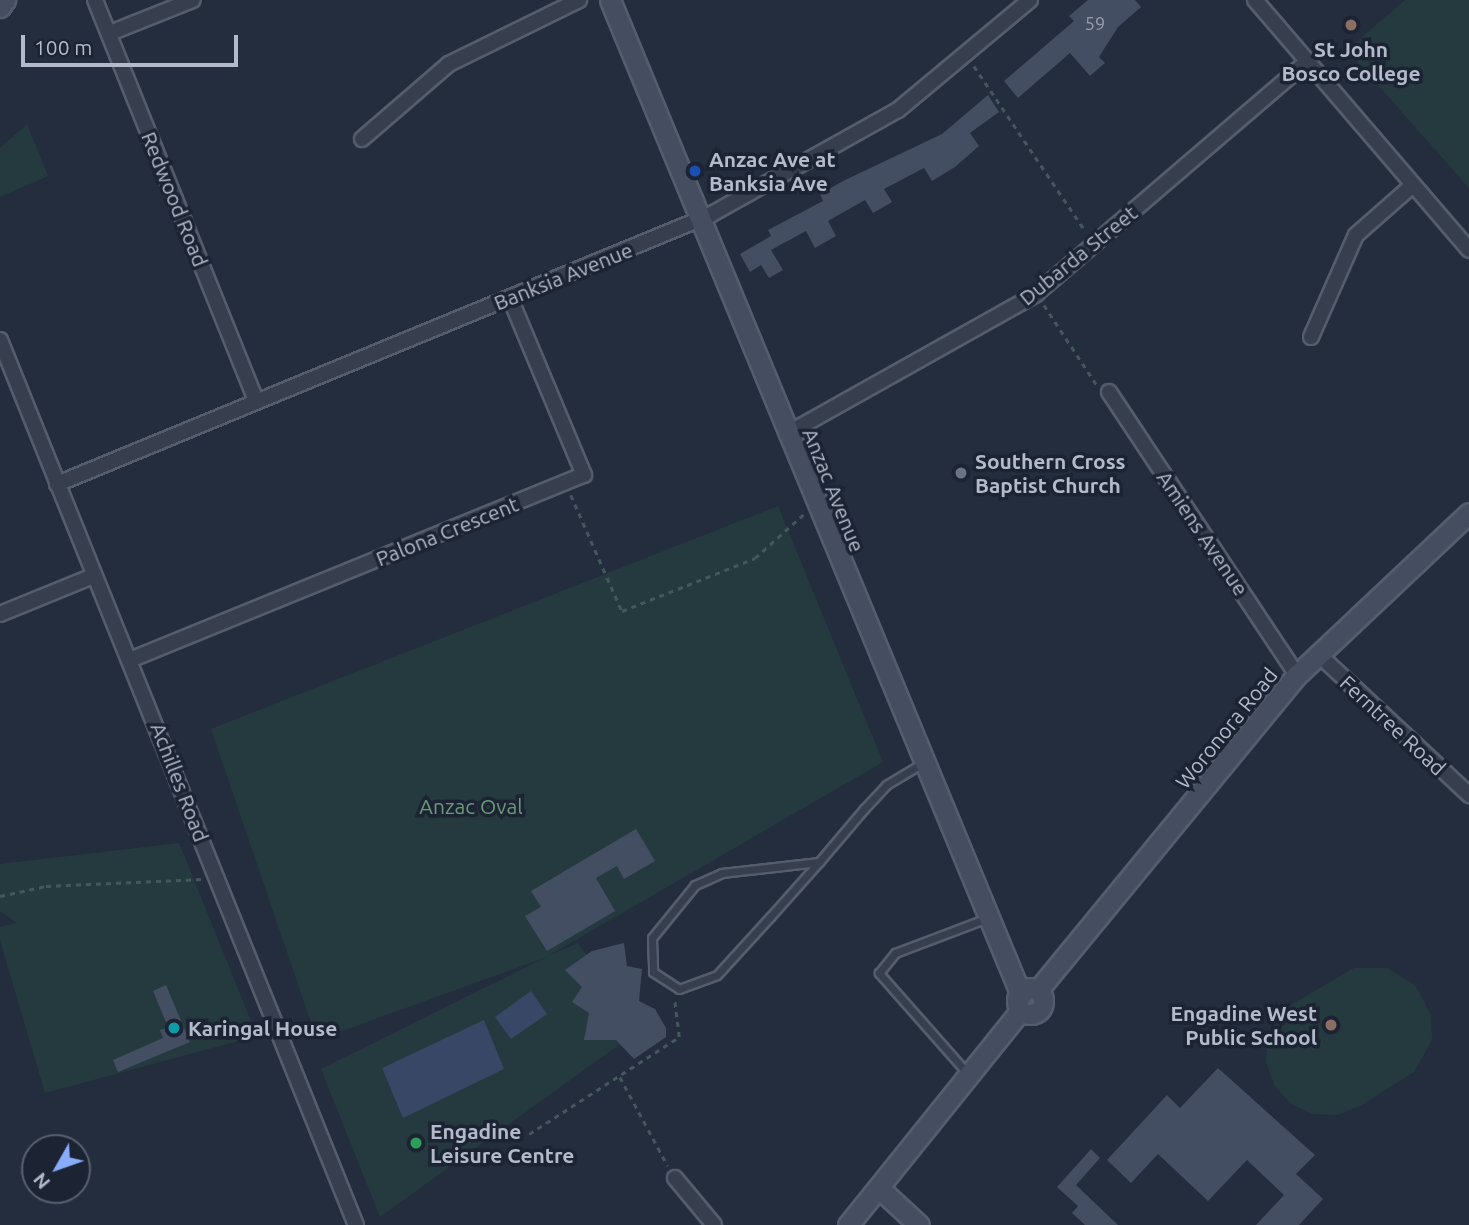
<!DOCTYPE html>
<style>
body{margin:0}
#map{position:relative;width:1469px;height:1225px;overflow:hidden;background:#232d3e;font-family:Ubuntu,sans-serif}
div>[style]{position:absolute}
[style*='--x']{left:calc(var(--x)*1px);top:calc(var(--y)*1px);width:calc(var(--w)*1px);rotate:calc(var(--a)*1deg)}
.green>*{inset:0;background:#253a3f}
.water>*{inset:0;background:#374765}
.building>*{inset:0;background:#444e62}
.path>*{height:2.5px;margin-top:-1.25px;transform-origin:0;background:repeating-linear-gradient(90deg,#43575c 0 5px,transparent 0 10px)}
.roads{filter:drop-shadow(2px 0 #555d6c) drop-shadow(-2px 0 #555d6c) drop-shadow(0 2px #555d6c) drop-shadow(0 -2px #555d6c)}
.lane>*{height:7px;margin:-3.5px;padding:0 3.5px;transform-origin:3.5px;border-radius:3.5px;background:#373f4e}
.street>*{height:14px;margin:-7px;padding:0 7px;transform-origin:7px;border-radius:7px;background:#373f4e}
.secondary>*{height:19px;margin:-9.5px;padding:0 9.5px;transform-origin:9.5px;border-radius:9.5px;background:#454e61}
.secondary>.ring{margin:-9.5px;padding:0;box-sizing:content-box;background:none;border:19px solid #454e61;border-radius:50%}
.dots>*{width:19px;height:19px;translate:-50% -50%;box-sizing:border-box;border:4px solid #1c2433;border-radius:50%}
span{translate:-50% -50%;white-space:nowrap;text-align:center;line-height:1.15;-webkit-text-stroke:7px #1c2433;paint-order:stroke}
.number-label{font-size:18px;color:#979faf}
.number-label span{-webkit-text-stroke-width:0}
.poi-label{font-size:21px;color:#b3bac9;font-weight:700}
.left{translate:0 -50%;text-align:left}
.right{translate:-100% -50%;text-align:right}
.street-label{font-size:21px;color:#b3bac9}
.park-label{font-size:21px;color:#6a9a78}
.north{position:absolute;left:21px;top:1134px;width:70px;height:70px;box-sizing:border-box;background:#1c2433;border:2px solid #58606f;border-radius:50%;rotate:230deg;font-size:19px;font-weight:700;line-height:28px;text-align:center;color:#b3bac9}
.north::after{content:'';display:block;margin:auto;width:24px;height:32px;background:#87acfa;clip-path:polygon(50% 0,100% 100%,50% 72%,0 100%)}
.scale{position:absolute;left:21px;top:35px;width:217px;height:32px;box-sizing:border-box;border:4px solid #b3bac9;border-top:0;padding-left:9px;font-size:21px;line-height:24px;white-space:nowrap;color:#b3bac9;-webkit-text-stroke:5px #1c2433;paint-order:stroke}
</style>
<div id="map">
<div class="green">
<i style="clip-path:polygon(1405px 0,1469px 0,1469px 188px,1347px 50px)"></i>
<i style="clip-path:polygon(27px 124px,48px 176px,0 197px,0 148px)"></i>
<i style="clip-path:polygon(778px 506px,883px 762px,548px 956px,578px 943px,641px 1029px,380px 1217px,321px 1069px,547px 957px,317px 1040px,211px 729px)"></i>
<i style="clip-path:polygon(179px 843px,257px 1036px,45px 1093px,0 940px,0 927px,17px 923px,0 911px,0 864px)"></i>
<i style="clip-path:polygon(1354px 968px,1387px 968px,1415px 985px,1431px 1015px,1432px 1040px,1414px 1072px,1360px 1106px,1337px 1115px,1312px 1114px,1290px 1103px,1274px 1085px,1266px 1061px,1268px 1036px,1289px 1006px)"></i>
</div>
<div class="water">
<i style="clip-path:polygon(531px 991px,547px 1014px,511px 1039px,495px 1017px)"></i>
<i style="clip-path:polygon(484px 1020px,504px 1069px,403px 1118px,382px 1068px)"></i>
</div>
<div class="building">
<i style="clip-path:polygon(1088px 0,1135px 0,1141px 7px,1118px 27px,1099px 57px,1105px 63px,1090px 76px,1070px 53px,1018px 98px,1004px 81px,1074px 21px,1069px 16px)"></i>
<i style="clip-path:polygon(988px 95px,999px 112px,970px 133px,979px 146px,955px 167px,932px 181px,924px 168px,884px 189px,892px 202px,873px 213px,865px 200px,828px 221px,836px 236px,815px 248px,806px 231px,771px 250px,783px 270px,769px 278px,761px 265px,750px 272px,740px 254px,771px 236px,768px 230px,823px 201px,820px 194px,843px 181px,942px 134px)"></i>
<i style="clip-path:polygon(636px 829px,655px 861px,624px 879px,617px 866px,596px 878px,615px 911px,547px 951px,525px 916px,541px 907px,531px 891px)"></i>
<i style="clip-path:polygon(624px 943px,627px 966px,642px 969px,639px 1001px,655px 1009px,666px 1028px,666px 1037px,634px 1059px,616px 1040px,584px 1040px,589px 1013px,572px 1002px,582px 987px,565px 970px,592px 951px)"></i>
<i style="clip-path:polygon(166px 985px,190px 1042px,118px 1072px,113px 1060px,163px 1038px,160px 1030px,168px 1027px,153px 991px)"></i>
<i style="clip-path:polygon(1218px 1068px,1315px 1155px,1296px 1174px,1323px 1199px,1299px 1225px,1256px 1225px,1284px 1195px,1247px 1160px,1208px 1201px,1158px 1154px,1131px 1183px,1107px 1160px,1167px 1095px,1180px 1108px)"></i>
<i style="clip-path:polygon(1091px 1149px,1100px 1158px,1076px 1185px,1118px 1225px,1085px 1225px,1072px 1213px,1078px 1206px,1057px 1187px)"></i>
</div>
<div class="path">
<i style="--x:974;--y:66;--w:200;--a:56"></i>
<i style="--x:1044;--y:305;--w:95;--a:56.6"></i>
<i style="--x:571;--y:495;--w:127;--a:66.3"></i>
<i style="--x:622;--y:611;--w:143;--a:-21.7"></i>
<i style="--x:755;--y:558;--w:67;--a:-42"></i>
<i style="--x:0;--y:896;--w:47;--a:-12.3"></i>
<i style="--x:46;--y:886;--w:157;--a:-2.6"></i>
<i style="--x:620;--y:1077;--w:101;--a:61.7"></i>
<i style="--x:529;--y:1134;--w:179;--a:-32.9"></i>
<i style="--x:679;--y:1037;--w:38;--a:-97"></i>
</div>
<div class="roads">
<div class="lane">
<i style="--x:819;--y:862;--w:98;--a:173.5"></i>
<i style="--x:722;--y:873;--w:30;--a:156"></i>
<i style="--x:695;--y:885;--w:68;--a:129.1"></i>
<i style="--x:652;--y:938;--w:34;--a:88"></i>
<i style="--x:653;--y:972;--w:31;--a:33"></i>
<i style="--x:679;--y:989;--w:40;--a:-20.2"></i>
<i style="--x:717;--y:975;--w:79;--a:-47.6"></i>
<i style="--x:770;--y:917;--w:74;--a:-48.3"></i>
<i style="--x:819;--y:862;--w:70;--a:-49.7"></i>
<i style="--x:864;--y:809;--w:33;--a:-47"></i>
<i style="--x:886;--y:785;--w:41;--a:-31"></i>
<i style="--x:968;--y:1074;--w:135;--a:-131.4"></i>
<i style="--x:879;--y:973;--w:26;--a:-51"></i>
<i style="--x:895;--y:953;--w:96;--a:-20.7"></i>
</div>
<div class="street">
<i style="--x:95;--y:0;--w:429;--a:68.1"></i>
<i style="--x:1255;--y:0;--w:329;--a:49.4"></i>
<i style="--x:110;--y:33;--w:89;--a:-21.7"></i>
<i style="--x:362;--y:139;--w:115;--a:-40.8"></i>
<i style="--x:449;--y:64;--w:145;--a:-26.2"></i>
<i style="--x:1311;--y:337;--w:111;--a:-66.2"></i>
<i style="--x:1356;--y:235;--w:76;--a:-41.3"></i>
<i style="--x:0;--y:340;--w:954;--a:68.09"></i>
<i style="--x:1109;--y:392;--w:340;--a:56.4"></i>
<i style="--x:787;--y:434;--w:286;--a:-29.3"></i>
<i style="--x:1036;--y:294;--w:358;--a:-40.6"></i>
<i style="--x:57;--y:484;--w:706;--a:-22.39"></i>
<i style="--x:710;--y:215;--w:215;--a:-29.2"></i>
<i style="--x:898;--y:110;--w:172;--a:-39.8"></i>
<i style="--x:0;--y:614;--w:100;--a:-22.2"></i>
<i style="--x:1318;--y:654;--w:207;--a:43"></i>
<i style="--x:132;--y:659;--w:488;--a:-22.2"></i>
<i style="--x:584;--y:475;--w:192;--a:-112.7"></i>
<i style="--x:675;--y:1178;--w:61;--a:50.3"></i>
</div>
<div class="secondary">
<i style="--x:610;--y:0;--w:1077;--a:67.56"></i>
<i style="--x:0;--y:7;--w:9;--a:-54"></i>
<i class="ring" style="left:1017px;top:988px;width:7px;height:7px"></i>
<i style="--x:1038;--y:990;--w:408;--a:-50.6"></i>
<i style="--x:1297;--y:675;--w:236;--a:-43.3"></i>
<i style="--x:880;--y:1189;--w:53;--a:42.7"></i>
<i style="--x:848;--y:1225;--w:275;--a:-51.2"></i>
</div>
</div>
<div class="dots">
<i style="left:1351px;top:25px;background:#8d6e63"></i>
<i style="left:695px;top:171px;background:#1a4fb4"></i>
<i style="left:961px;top:473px;background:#6b7280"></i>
<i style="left:1331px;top:1025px;background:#8d6e63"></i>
<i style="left:174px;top:1028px;background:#0f9aa8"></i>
<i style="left:416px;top:1143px;background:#2e9e5b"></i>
</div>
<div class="number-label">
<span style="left:1095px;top:23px">59</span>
</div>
<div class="poi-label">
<span style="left:1351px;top:61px">St John<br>Bosco College</span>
<span class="left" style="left:709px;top:171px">Anzac Ave at<br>Banksia Ave</span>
<span class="left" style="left:975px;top:473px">Southern Cross<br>Baptist Church</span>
<span class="right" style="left:1317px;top:1025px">Engadine West<br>Public School</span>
<span class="left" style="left:188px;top:1028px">Karingal House</span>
<span class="left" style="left:430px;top:1143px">Engadine<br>Leisure Centre</span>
</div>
<div class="street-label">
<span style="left:175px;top:199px;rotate:68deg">Redwood Road</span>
<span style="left:1078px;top:255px;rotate:-39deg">Dubarda Street</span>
<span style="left:563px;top:276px;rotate:-22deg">Banksia Avenue</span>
<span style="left:834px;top:490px;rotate:68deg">Anzac Avenue</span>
<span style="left:447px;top:531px;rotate:-22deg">Palona Crescent</span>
<span style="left:1203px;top:533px;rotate:56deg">Amiens Avenue</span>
<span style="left:1393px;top:725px;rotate:43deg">Ferntree Road</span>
<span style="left:1226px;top:728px;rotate:-51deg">Woronora Road</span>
<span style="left:180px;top:782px;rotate:69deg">Achilles Road</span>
</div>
<div class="park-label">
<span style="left:471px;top:806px">Anzac Oval</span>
</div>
<div class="north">N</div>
<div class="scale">100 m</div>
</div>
